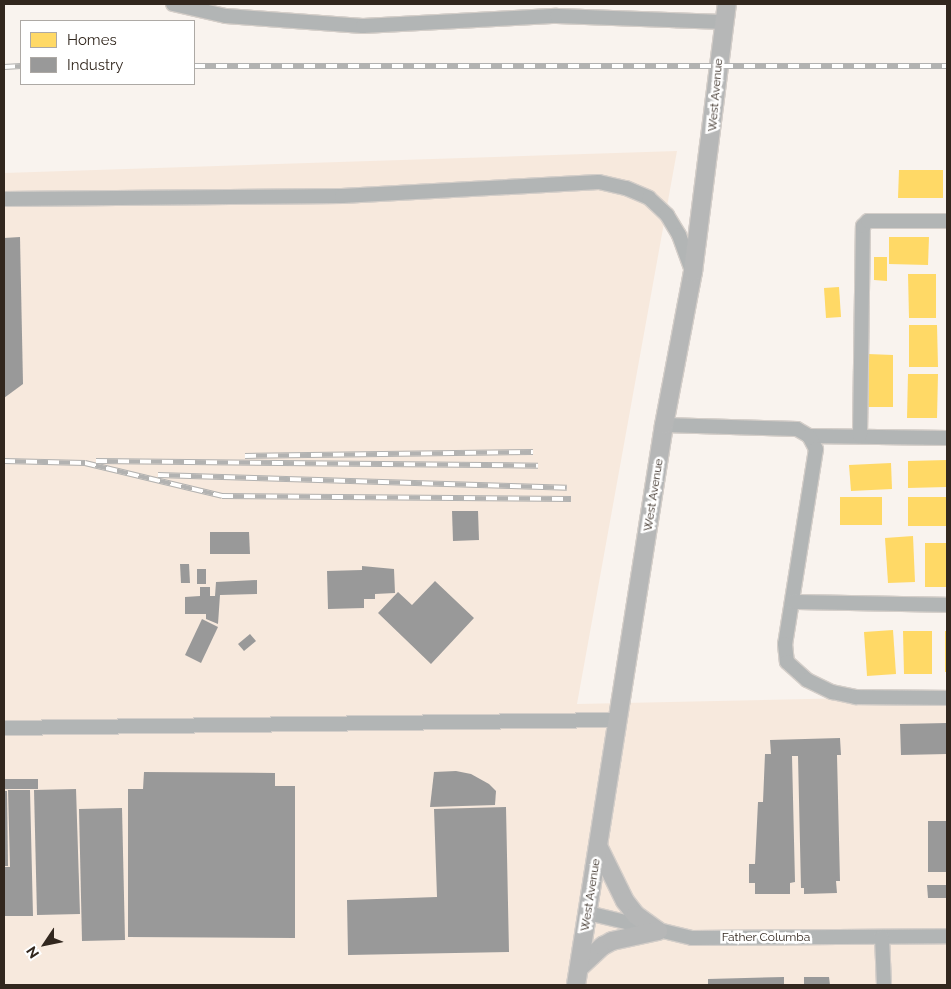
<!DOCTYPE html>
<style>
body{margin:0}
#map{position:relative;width:951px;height:989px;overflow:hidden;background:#f9f3ee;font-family:Raleway,sans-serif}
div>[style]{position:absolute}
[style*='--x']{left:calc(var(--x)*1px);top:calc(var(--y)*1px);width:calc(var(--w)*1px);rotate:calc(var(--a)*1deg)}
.built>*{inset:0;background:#f7e9dd}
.homes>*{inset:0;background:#ffd966}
.industry>*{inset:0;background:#999}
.roads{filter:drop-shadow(1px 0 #d4cec9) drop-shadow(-1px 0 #d4cec9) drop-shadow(0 1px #d4cec9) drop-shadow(0 -1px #d4cec9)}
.minor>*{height:14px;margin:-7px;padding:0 7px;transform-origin:7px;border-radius:7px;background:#b2b5b5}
.major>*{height:18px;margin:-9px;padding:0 9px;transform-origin:9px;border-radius:9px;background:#b6b7b7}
.rail>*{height:5.5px;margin-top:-2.75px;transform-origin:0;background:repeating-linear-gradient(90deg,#fff 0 11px,#b2b2b1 0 22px);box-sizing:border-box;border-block:1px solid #b2b2b1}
span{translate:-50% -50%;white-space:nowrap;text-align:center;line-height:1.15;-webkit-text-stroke:5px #fff;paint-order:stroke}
.street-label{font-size:12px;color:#32271e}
.frame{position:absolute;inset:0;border:5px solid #32271e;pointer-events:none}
.legend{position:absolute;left:20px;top:20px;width:175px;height:65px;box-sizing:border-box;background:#fff;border:1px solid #ada9a5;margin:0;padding:6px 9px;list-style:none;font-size:15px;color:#32271e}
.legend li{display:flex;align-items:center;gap:10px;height:25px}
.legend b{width:25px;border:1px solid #ada9a5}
.north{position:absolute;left:20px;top:919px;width:50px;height:50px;-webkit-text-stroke:4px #fff;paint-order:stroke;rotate:236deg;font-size:14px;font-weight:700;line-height:20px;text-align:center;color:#32271e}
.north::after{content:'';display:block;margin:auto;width:18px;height:22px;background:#32271e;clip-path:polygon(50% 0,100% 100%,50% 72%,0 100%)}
</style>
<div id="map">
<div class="built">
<i style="clip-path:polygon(677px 151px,577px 704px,947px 696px,947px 985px,4px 985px,4px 173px)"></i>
</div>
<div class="homes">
<i style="clip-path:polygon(899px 170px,943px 170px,943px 198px,898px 198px)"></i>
<i style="clip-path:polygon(889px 237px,929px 237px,928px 265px,889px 264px)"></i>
<i style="clip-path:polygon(874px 257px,887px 257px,887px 281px,874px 280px)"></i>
<i style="clip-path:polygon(908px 274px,936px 274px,936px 318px,909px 318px)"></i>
<i style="clip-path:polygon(839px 287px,841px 317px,826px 318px,824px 288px)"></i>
<i style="clip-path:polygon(909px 325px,937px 325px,938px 367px,909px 367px)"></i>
<i style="clip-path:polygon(868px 354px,893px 355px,893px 407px,868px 407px)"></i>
<i style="clip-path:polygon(908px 374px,938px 374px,937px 418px,907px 418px)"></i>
<i style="clip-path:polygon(947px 460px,947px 487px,908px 488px,908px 461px)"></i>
<i style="clip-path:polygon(891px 463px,892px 489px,851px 491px,849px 465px)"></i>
<i style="clip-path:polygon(840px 497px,882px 497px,882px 525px,840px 525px)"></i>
<i style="clip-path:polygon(908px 497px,947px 497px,947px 526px,908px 526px)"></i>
<i style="clip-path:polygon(913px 536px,915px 582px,888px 583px,885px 538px)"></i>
<i style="clip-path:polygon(925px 543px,947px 543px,947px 587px,925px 587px)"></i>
<i style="clip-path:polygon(893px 630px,896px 674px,867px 676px,864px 632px)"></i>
<i style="clip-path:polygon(903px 631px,932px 631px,932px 674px,904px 674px)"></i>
<i style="clip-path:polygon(945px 631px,947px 631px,947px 672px,945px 672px)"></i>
</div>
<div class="industry">
<i style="clip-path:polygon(20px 237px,23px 384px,4px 398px,4px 238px)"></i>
<i style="clip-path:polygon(452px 511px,478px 511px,479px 540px,453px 541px)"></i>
<i style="clip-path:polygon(210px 532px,249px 532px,250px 554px,210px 554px)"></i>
<i style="clip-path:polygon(180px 564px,189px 564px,190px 583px,181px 583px)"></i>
<i style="clip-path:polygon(362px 566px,394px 569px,395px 593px,375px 594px,375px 599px,364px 599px,364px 608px,328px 609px,327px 571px,362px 570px)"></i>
<i style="clip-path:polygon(197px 569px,206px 569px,206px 584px,197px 584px)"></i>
<i style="clip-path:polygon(257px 580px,257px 594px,220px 595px,218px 624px,206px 619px,206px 614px,185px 614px,185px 597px,200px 596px,200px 587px,210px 587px,210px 596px,215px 596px,216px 582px)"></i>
<i style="clip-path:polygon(435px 581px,474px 618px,431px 664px,378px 613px,398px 592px,412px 605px)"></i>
<i style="clip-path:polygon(202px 619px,218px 627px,201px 663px,185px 655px)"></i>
<i style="clip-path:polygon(250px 634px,256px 641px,244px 651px,238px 644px)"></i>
<i style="clip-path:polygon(947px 723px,947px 754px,901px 755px,900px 724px)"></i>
<i style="clip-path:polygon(840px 738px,841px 755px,837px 755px,840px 881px,836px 881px,837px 893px,804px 894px,804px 888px,801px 888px,798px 756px,792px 756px,795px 882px,790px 883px,790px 894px,755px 894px,755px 883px,749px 883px,749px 864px,755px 864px,758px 802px,763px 802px,765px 754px,771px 754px,770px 740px)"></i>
<i style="clip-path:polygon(456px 771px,471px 774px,489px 784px,496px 791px,495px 805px,430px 807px,434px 772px)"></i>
<i style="clip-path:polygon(144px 772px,275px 773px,275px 786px,295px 786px,295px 938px,128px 937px,128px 789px,143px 789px)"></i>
<i style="clip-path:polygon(4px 779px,38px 779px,38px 789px,4px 789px)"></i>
<i style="clip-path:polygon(76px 789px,80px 914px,37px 915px,34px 790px)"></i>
<i style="clip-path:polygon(8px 790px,30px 790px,33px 916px,4px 916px,4px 867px,10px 867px)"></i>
<i style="clip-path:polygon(4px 791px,7px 791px,8px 866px,4px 866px)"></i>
<i style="clip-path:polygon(506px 807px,509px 952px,348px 955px,347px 900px,437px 897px,434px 809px)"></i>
<i style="clip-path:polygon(122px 808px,125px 940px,82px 941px,79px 809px)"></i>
<i style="clip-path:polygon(928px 821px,947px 821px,947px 872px,928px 872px)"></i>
<i style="clip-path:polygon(927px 885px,947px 885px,947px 898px,928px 898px)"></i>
<i style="clip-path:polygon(784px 977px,784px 985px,708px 985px,708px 979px)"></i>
<i style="clip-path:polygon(804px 977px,829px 977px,830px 985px,804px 985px)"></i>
</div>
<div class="roads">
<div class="minor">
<i style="--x:173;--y:4;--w:54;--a:12.8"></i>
<i style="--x:226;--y:16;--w:137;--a:4.2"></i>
<i style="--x:363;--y:26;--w:194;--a:-3"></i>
<i style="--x:557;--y:16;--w:167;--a:2.1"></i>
<i style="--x:4;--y:199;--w:338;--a:-0.5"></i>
<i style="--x:342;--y:196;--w:257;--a:-3.1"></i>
<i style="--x:599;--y:182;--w:28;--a:13"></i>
<i style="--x:626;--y:188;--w:25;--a:23"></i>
<i style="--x:649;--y:198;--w:25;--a:43"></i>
<i style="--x:667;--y:215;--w:23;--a:59"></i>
<i style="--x:679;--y:235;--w:37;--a:70"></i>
<i style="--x:664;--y:425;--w:133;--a:1.7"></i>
<i style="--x:797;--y:429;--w:14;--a:30"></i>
<i style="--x:809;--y:436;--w:138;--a:0.8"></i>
<i style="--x:860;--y:435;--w:209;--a:-89.2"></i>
<i style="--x:863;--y:226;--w:7;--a:-45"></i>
<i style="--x:868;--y:221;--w:79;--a:0"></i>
<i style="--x:809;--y:436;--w:15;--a:62"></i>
<i style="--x:816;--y:449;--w:197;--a:99"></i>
<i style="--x:785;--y:644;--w:18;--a:84"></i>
<i style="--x:787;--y:662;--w:27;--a:42"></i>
<i style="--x:807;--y:680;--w:28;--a:26"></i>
<i style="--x:832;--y:692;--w:25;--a:12"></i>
<i style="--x:856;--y:697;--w:91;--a:0.6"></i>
<i style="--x:792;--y:602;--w:155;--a:1.1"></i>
<i style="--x:4;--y:728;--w:613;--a:-0.75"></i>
<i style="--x:588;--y:913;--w:107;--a:13.5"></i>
<i style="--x:692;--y:938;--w:255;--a:-0.4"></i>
<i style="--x:882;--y:937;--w:48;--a:87.6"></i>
</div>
<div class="major">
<i style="--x:598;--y:846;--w:61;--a:63.9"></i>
<i style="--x:625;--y:901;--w:18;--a:52"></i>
<i style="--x:636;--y:915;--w:27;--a:36"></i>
<i style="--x:579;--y:968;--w:33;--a:-43"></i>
<i style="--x:603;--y:946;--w:10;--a:-29"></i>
<i style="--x:612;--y:941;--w:47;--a:-12.3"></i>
<i style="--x:576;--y:985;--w:567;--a:-81.07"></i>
<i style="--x:664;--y:425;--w:156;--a:-79.3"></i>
<i style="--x:693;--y:272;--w:270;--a:-82.8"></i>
</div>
</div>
<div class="rail">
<i style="--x:194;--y:66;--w:753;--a:0"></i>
<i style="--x:4;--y:67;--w:17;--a:-3"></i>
<i style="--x:245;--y:456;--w:288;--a:-0.8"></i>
<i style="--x:4;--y:461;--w:81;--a:1.4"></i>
<i style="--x:85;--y:463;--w:141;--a:13.5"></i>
<i style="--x:222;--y:496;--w:349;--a:0.5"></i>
<i style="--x:96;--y:461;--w:442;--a:0.6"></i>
<i style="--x:158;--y:475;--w:409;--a:1.8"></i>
</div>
<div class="street-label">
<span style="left:716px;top:95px;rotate:-85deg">West Avenue</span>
<span style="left:654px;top:495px;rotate:-81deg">West Avenue</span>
<span style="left:591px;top:895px;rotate:-81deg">West Avenue</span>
<span style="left:766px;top:938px">Father Columba</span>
</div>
<div class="frame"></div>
<ul class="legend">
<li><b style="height:14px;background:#ffd966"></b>Homes</li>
<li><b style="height:14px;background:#999"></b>Industry</li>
</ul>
<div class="north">N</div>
</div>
